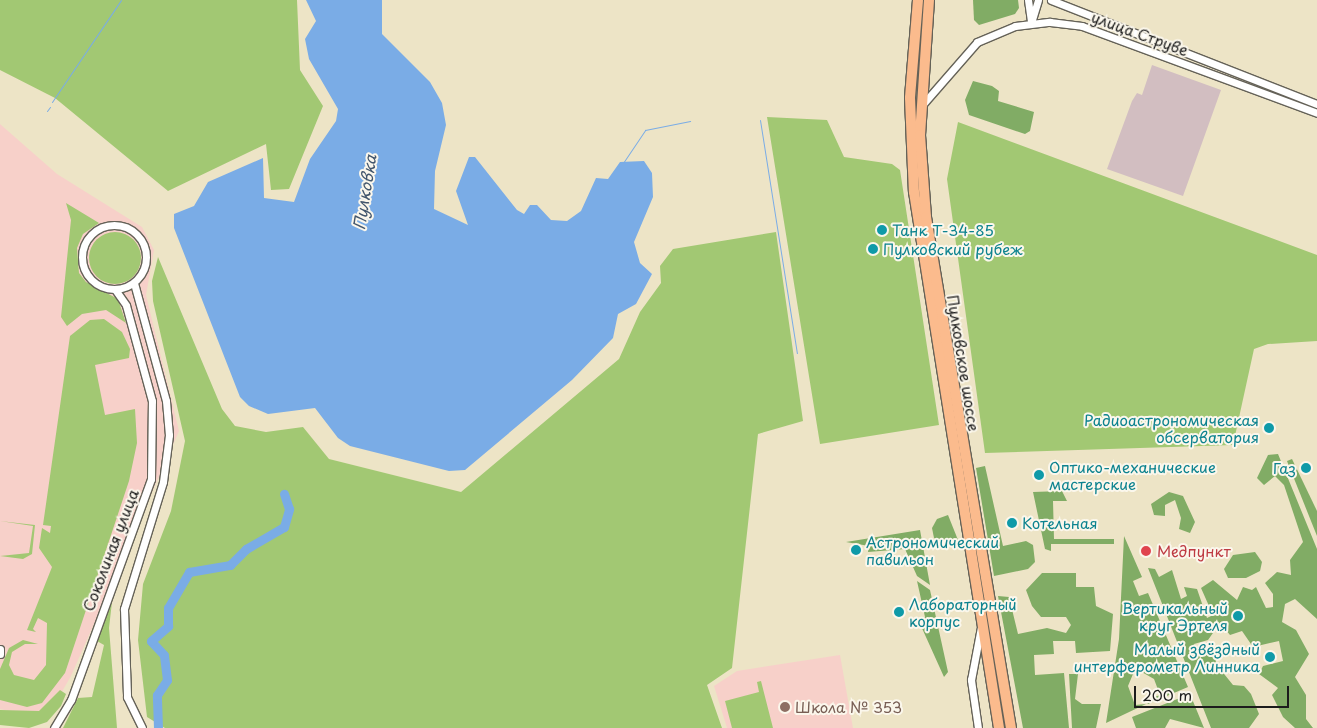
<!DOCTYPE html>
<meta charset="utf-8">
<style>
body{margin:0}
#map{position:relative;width:1317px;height:728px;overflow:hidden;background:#ede4c6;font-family:"Playpen Sans",sans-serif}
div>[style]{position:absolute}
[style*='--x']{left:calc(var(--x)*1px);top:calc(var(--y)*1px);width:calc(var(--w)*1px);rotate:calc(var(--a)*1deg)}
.built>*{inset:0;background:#f7d0c9}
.industrial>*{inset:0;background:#d2bec1}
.green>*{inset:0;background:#a2c873}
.round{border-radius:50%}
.forest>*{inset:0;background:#81ac65}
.water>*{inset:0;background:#7aace6}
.stream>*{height:1px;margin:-0.5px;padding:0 0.5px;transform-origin:0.5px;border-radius:0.5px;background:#7aace6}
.river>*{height:9px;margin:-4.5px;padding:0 4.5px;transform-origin:4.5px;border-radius:4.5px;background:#7aace6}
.roads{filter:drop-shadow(1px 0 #656258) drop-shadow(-1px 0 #656258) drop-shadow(0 1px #656258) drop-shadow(0 -1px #656258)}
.minor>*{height:7px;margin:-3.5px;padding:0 3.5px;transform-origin:3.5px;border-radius:3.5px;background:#fff}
.minor>.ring{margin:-3.5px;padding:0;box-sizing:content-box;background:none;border:7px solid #fff;border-radius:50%}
.highway>*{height:10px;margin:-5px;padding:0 5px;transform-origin:5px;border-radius:5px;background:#fbbb8d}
.dots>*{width:14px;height:14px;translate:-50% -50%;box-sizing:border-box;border:2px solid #fbf7ec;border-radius:50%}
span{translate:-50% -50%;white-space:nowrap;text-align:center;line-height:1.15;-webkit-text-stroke:4px #fbf7ec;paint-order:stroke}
.street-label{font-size:15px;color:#1c1c1c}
.culture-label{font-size:15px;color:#0d838f}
.left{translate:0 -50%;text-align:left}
.right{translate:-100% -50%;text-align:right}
.health-label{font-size:15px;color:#be3a42}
.education-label{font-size:15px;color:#785e54}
.water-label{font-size:16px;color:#42566d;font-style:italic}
.scale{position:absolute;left:1134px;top:686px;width:155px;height:22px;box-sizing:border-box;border:2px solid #1c1c1c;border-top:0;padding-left:6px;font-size:15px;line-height:18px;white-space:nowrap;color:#1c1c1c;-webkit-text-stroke:4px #fbf7ec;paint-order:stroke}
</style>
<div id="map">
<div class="built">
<i style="clip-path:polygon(0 124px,57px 174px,142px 227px,154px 250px,146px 295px,179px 431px,71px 676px,56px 702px,41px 712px,26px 715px,0 709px)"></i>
<i style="clip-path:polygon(840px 655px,853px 728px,727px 728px,714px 686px,737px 671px)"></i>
</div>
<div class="industrial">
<i style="clip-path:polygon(1152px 65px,1221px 90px,1183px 196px,1107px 169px,1132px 101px,1137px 93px,1142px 95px)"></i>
</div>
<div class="green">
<i style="clip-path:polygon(0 0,297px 0,300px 70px,323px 106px,289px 189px,271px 190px,266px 144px,168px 191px,55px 98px,0 70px)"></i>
<i style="clip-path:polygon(767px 117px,827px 120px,844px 157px,892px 164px,900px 170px,939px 425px,820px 444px)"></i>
<i style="clip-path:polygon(958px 122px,1317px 255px,1317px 341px,1268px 344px,1254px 349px,1233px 445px,985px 453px,947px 179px)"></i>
<i style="clip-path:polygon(66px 203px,99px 223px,83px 234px,77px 248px,79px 273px,86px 282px,118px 299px,126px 323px,106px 310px,82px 314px,67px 326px,61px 317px,71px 220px)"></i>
<i class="round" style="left:89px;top:232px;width:52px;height:52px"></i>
<i style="clip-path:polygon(776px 232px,803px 421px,758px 434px,732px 668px,707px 685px,722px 728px,165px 728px,147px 717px,138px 640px,143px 584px,171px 511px,185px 441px,153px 301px,152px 281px,158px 257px,222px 409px,235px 426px,266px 432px,303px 427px,329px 459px,461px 492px,619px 359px,640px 312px,661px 283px,660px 266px,673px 249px)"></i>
<i style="clip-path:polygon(104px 319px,122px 332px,130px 349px,129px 358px,95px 365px,105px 415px,135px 409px,137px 443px,129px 481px,65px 673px,42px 703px,27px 707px,0 700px,0 669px,9px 648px,23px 640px,38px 644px,25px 644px,12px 652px,9px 665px,14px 675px,34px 680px,46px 665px,47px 623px,38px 618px,33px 629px,36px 632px,27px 630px,52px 567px,39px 548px,42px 528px,50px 533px,51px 526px,43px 525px,70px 336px,90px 320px)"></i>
<i style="clip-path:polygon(0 521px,35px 525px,32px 554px,23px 559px,0 556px,29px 553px,33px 526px)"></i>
<i style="clip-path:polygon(112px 602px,109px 628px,117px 728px,63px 728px,78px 698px,92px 697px,104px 645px,97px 641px)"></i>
<i style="clip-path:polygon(761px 681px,773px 728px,732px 728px,725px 701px,759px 692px,757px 682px)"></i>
<i style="clip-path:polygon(60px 690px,66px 694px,61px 706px,47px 722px,29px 728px,0 725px,0 710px,39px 711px)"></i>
</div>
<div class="forest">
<i style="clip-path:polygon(973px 0,1018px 0,1019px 8px,1015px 14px,979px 25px,974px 20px)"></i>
<i style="clip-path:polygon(973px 81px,992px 86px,999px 91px,998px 101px,1034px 112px,1030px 131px,1025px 134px,969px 115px,965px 100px)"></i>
<i style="clip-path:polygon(1278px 454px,1317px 549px,1317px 619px,1295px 599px,1285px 604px,1282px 622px,1296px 630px,1309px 654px,1295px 677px,1306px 695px,1306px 719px,1313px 728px,1295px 728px,1283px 717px,1272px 695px,1278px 688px,1259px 674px,1263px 666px,1283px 661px,1279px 641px,1253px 647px,1242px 631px,1230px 635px,1220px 623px,1208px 640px,1194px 644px,1197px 655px,1215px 650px,1216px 664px,1233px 685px,1244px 686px,1251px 694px,1259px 714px,1249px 728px,1211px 728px,1148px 568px,1155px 569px,1159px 577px,1172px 570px,1181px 599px,1187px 596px,1184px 587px,1197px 589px,1207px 618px,1213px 615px,1201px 588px,1213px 580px,1237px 600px,1243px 587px,1252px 590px,1256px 587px,1266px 608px,1273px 607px,1273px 594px,1265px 583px,1277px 572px,1291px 575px,1290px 560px,1303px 542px,1284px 485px,1275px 476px,1264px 485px,1257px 478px,1268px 455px)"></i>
<i style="clip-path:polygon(1292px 459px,1317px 511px,1317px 536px,1287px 461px)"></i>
<i style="clip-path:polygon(985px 466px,1003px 546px,1026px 541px,1033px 545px,1035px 562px,1028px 569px,994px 576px,976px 468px)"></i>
<i style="clip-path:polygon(1062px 491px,1067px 501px,1053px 501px,1054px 539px,1114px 539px,1114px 544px,1051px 544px,1051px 551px,1045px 549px,1033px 492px)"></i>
<i style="clip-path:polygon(1169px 492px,1183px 496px,1195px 522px,1190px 533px,1179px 529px,1181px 518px,1175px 500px,1165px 505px,1165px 516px,1154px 515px,1151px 504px)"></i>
<i style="clip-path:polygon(948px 515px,958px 540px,947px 546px,934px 538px,932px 528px,937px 519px)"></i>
<i style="clip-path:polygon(920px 530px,930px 585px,917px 576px,905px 549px,868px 552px,869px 546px,846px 542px)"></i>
<i style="clip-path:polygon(1124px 536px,1142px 577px,1133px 581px,1139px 596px,1148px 593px,1188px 687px,1148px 704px,1146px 700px,1160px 695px,1154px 679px,1140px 671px,1133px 674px,1128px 686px,1135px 705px,1146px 704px,1106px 723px,1119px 639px)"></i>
<i style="clip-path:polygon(1255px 552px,1262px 562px,1260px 571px,1246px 578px,1228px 578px,1224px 569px,1233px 555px)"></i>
<i style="clip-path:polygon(1042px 573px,1076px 573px,1076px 587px,1094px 587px,1096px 606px,1113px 614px,1110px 651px,1076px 653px,1075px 641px,1053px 641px,1054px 654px,1034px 655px,1035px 675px,1064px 673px,1069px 728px,1023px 728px,998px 596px,1009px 597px,1018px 634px,1047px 628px,1066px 633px,1071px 625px,1066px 617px,1041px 617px,1032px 606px,1026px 590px)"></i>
<i style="clip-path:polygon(917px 581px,930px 590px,948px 672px,944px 677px,921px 626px,925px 617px)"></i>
<i style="clip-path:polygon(1069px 674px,1078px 674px,1075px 699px,1082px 704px,1101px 704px,1096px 728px,1072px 728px)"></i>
<i style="clip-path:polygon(1190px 694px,1204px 728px,1170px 719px,1165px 728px,1136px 728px,1132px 717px)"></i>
</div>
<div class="water">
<i style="clip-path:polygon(306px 0,382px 0,382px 34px,430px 82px,442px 103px,446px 125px,435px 171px,434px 209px,468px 225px,456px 191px,469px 157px,475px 157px,517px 210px,524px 214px,530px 205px,537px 205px,551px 220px,567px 221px,581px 211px,596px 178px,608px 179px,620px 162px,644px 161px,652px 173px,653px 197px,634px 242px,640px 263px,652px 274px,636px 304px,618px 314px,613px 338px,572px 380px,465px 470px,449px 471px,350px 446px,338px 438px,315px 408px,268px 414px,249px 406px,240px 397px,174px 228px,174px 214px,194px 206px,208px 182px,263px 158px,264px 198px,294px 202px,310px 159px,336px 121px,338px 109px,309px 59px,305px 39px,316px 21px)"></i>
</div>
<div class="stream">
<i style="--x:52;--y:102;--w:123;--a:-55.9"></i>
<i style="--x:47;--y:111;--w:5;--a:-53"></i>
<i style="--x:760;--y:120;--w:236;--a:81"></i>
<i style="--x:623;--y:163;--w:40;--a:-56"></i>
<i style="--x:645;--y:130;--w:46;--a:-11.3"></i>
</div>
<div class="river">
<i style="--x:158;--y:728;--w:33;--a:-92"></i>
<i style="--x:157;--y:695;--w:18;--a:-56"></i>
<i style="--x:167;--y:680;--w:25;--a:-97"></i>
<i style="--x:164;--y:655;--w:19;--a:-133"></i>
<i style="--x:151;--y:641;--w:23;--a:-41"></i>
<i style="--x:168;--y:626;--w:18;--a:-90"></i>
<i style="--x:168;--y:608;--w:42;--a:-59.7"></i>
<i style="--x:189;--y:572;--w:42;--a:-9.7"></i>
<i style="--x:230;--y:565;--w:23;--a:-45"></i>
<i style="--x:246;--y:549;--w:44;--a:-30.1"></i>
<i style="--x:284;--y:527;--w:19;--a:-74"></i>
<i style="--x:289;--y:509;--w:16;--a:-108"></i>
</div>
<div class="roads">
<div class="minor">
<i style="--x:1028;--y:0;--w:22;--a:82"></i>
<i style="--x:1051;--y:0;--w:286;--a:21.4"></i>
<i style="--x:1031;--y:23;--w:24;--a:-73"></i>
<i style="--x:923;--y:104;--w:82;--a:-48.9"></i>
<i style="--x:977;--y:42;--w:41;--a:-22.8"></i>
<i style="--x:1015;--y:26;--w:35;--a:-7"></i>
<i style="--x:1050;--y:22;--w:32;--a:7"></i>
<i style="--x:1082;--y:26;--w:251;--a:20.3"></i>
<i class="ring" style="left:82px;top:225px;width:57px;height:57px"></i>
<i style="--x:134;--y:283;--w:122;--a:74.8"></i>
<i style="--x:166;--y:401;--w:34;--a:85"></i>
<i style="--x:169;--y:435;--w:47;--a:97.3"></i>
<i style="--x:163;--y:482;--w:133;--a:107.1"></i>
<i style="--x:124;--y:609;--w:88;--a:88"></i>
<i style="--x:127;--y:697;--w:34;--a:64"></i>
<i style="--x:0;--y:649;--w:5;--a:90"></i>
<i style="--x:54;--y:728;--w:33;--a:-59"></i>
<i style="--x:71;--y:700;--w:235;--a:-70.1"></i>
<i style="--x:151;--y:479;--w:78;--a:-89.3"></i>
<i style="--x:152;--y:401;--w:99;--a:-105.2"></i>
<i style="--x:126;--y:305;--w:19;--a:-125"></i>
<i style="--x:978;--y:728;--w:49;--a:-98.3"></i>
<i style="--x:971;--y:680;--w:54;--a:-79.3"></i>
</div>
<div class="highway">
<i style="--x:918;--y:0;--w:98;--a:94.7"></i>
<i style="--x:910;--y:98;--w:94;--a:87.6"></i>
<i style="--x:914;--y:192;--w:543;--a:80.99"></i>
<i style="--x:929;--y:0;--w:135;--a:93.8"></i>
<i style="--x:920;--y:135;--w:82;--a:85.8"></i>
<i style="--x:926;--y:217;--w:518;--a:80.56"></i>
</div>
</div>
<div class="dots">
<i style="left:882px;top:230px;background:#0f9aa8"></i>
<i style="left:873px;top:249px;background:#0f9aa8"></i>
<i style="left:1269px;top:428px;background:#0f9aa8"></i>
<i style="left:1306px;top:468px;background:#0f9aa8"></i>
<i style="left:1039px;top:475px;background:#0f9aa8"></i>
<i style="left:1012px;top:523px;background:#0f9aa8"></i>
<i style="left:856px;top:550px;background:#0f9aa8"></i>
<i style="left:1146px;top:551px;background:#e0444e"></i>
<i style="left:899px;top:612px;background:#0f9aa8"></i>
<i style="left:1238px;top:616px;background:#0f9aa8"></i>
<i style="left:1270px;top:657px;background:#0f9aa8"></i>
<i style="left:785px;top:707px;background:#8d6e63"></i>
</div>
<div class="street-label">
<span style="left:1140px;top:33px;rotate:20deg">улица Струве</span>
<span style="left:964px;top:363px;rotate:81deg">Пулковское шоссе</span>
<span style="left:110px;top:550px;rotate:-69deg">Соколиная улица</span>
</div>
<div class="culture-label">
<span class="left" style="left:892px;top:230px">Танк Т-34-85</span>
<span class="left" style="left:883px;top:249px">Пулковский рубеж</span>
<span class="right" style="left:1259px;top:428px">Радиоастрономическая<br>обсерватория</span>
<span class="left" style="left:1049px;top:475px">Оптико-механические<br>мастерские</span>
<span class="right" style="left:1296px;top:468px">Газ</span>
<span class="left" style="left:1022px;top:523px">Котельная</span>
<span class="left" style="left:866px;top:550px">Астрономический<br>павильон</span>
<span class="left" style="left:909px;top:612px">Лабораторный<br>корпус</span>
<span class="right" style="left:1228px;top:616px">Вертикальный<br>круг Эртеля</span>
<span class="right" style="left:1260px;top:657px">Малый звёздный<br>интерферометр Линника</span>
</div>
<div class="health-label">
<span class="left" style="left:1157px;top:551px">Медпункт</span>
</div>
<div class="education-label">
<span class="left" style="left:795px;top:707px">Школа № 353</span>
</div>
<div class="water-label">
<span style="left:364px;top:192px;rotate:-81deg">Пулковка</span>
</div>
<div class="scale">200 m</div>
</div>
